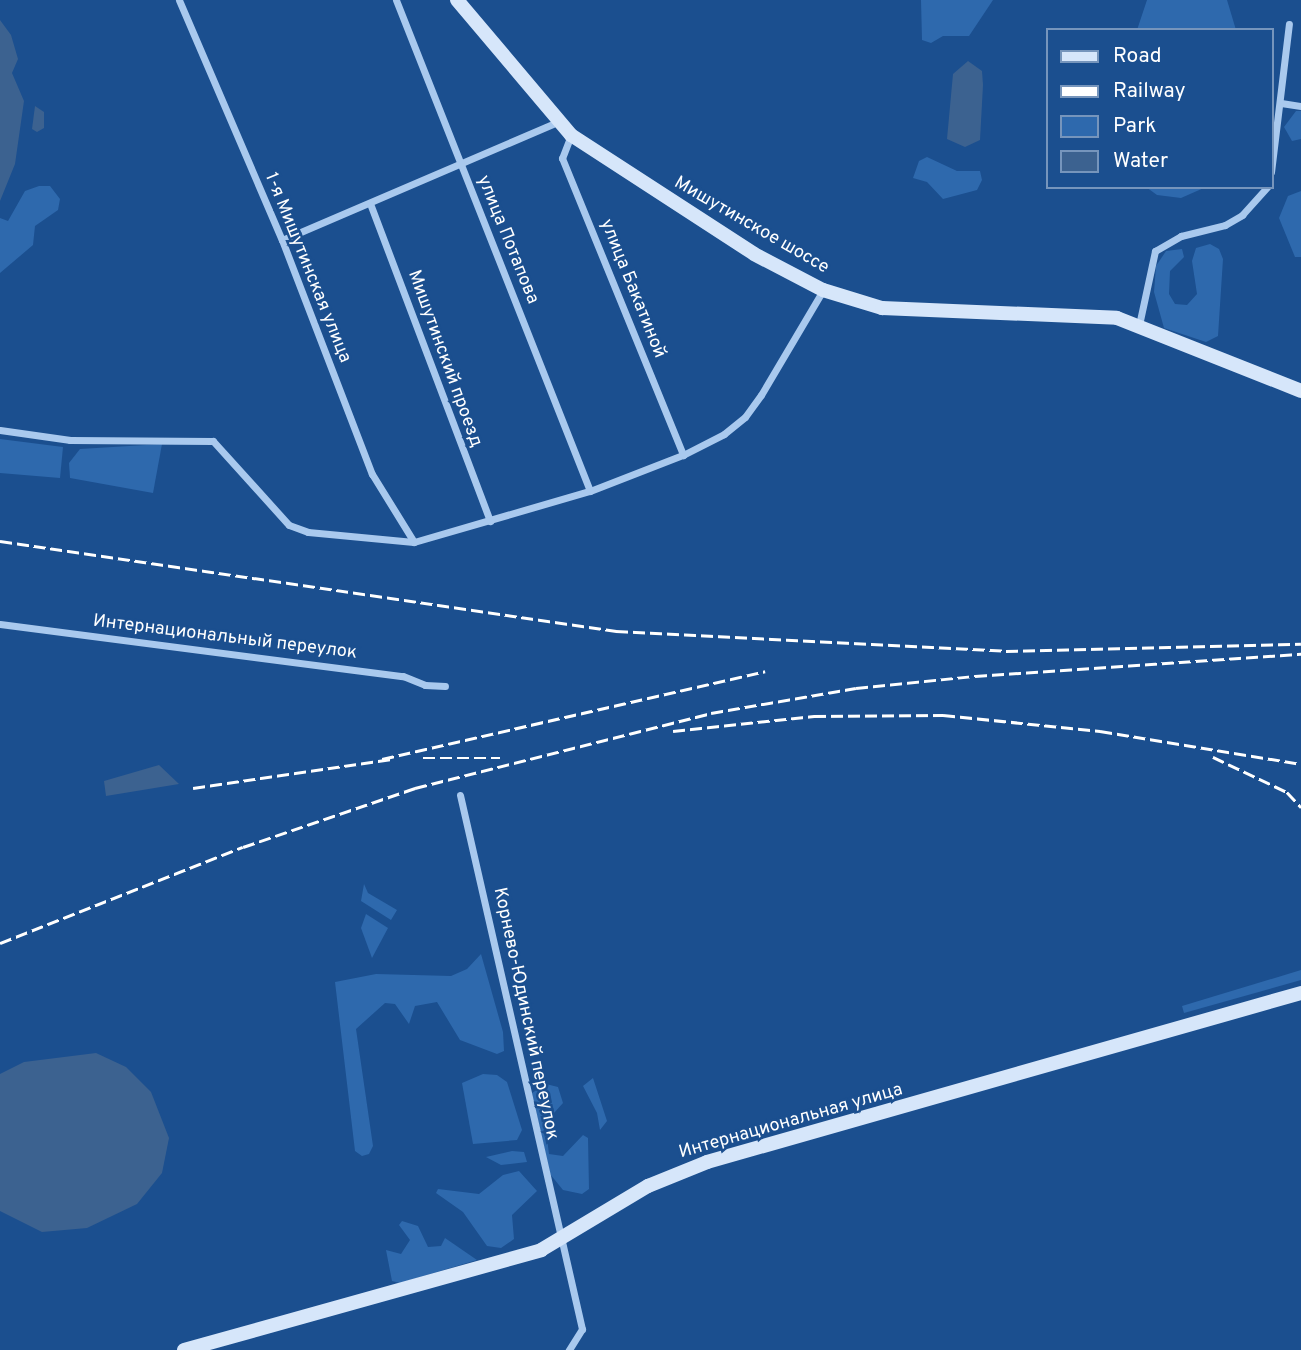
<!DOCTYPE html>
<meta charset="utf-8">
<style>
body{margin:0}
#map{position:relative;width:1301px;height:1350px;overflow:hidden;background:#1b4f8f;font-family:Overpass,sans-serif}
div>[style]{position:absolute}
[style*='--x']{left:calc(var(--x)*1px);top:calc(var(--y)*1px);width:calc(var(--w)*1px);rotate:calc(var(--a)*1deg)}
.green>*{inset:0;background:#2e69ad}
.water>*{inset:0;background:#3c6290}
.street>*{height:7px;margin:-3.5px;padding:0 3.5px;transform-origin:3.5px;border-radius:3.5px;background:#a9c9ee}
.secondary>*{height:14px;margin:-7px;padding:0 7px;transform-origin:7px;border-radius:7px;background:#d6e6fa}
.rail>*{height:2.5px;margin-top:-1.25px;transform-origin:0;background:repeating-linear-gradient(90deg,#fff 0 12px,transparent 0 17px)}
span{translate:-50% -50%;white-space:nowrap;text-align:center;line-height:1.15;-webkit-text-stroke:5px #1b4f8f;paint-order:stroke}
.street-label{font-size:18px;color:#fff}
.legend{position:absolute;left:1046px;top:28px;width:228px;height:161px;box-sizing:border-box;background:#1b4f8f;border:2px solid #7695bc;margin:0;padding:9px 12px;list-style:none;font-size:21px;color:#fff}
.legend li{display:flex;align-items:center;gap:14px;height:35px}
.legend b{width:35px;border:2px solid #7695bc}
</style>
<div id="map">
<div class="green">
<i style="clip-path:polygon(921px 0,993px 0,969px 36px,943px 36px,931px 43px,922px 40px)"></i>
<i style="clip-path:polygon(1147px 0,1227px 0,1236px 30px,1137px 30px)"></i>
<i style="clip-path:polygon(1296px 111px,1301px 111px,1301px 139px,1292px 141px,1284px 127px)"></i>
<i style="clip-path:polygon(927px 157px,957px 171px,980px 171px,982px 180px,977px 190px,943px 199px,927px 182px,913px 178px,919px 161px)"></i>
<i style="clip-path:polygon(39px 186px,50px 186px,60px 199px,58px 210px,35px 226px,33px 245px,0 273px,0 218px,8px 221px,25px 191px)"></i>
<i style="clip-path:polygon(1146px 187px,1206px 187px,1181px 198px,1157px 195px)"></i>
<i style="clip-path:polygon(1301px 191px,1301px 257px,1295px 257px,1279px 218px,1288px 196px)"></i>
<i style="clip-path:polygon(1210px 244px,1219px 249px,1223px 259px,1218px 336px,1206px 342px,1164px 328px,1154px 292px,1156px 266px,1166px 251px,1182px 249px,1184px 257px,1170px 271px,1169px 294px,1175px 304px,1187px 305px,1197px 294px,1192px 261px,1196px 248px)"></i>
<i style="clip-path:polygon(0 439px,63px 447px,60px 478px,0 473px)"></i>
<i style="clip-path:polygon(162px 444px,153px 493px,70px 478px,69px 463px,80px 449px)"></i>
<i style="clip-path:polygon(364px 884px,368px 893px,397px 910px,391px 920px,361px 901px)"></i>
<i style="clip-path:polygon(366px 914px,388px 928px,372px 958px,361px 928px)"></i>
<i style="clip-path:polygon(481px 954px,503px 1032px,504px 1051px,497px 1054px,460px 1040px,437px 1002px,415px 1006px,409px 1024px,395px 1004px,385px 1003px,356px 1029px,373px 1146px,369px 1154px,362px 1156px,355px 1151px,335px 982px,376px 974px,451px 976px,467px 969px)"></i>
<i style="clip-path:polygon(1301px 970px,1301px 980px,1184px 1013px,1182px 1006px)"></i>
<i style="clip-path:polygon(483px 1074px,497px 1075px,507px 1082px,522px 1130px,517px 1140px,473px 1144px,462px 1083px)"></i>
<i style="clip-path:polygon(593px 1078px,607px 1121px,600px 1130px,597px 1113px,583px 1086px)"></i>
<i style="clip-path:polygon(546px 1084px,558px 1087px,563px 1103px,545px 1123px,549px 1154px,563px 1156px,583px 1135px,588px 1138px,589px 1189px,582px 1194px,563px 1190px,550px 1174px,532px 1093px)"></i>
<i style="clip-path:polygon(512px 1151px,524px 1152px,527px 1162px,501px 1165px,486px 1157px)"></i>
<i style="clip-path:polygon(519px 1171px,537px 1191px,512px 1215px,514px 1239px,501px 1248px,487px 1246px,463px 1212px,436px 1193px,438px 1189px,479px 1194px,503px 1175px)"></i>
<i style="clip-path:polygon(402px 1221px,418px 1226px,428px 1247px,441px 1246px,445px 1238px,477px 1260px,400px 1283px,392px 1281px,386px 1250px,401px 1254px,410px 1240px,399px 1225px)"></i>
</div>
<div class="water">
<i style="clip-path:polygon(0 20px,11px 35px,18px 59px,12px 73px,24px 101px,15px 164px,0 201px)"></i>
<i style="clip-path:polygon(968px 61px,982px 71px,983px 85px,980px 140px,965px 147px,947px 139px,953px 74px)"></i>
<i style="clip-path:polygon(35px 106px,44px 112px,44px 128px,37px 132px,32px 129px)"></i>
<i style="clip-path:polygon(159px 765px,179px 784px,106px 796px,104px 781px)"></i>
<i style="clip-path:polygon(96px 1053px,126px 1067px,151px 1092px,169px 1138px,162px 1173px,137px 1204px,87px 1228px,42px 1232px,0 1211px,0 1074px,24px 1062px)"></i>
</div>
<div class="street">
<i style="--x:179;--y:0;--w:261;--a:66.8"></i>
<i style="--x:282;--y:240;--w:251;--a:69"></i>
<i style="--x:372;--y:474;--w:80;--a:58.3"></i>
<i style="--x:396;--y:0;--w:528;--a:68.44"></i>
<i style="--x:1281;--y:103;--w:20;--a:9"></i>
<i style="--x:571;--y:135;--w:25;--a:111"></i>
<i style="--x:562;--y:158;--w:321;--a:67.8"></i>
<i style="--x:1271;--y:172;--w:149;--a:-83.1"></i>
<i style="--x:371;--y:206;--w:337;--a:69.3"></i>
<i style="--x:282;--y:240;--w:299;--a:-23.2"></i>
<i style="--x:1139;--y:325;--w:76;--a:-77.8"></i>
<i style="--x:1155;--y:251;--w:30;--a:-30"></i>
<i style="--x:1181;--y:236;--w:45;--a:-14"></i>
<i style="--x:1225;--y:225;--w:20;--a:-30"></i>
<i style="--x:1242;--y:215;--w:38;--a:-48"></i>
<i style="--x:0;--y:430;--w:71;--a:8.1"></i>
<i style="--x:70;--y:440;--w:143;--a:0.4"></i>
<i style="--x:213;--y:441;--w:113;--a:47.9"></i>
<i style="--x:289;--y:525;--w:20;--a:20"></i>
<i style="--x:308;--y:532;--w:106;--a:5.4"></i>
<i style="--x:414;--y:542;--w:183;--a:-16.2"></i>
<i style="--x:590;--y:491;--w:100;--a:-21.2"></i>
<i style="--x:683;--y:455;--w:46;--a:-27.1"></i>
<i style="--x:724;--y:434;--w:27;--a:-39"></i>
<i style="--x:745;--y:417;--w:27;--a:-54"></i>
<i style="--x:761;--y:395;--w:122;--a:-59.4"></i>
<i style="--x:0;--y:624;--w:406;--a:7.4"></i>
<i style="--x:403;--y:676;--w:24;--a:22"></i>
<i style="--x:425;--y:685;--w:20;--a:3"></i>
<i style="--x:460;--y:795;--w:548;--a:77.13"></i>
<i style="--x:582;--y:1329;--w:25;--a:122"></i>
</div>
<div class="secondary">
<i style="--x:457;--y:0;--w:177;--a:49.8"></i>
<i style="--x:571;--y:135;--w:218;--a:33"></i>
<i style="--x:754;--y:254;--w:78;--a:27.6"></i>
<i style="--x:823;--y:290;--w:62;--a:17"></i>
<i style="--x:882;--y:308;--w:235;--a:2.4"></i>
<i style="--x:1117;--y:318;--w:198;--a:21.6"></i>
<i style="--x:184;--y:1350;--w:371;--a:-15.6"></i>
<i style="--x:541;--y:1250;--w:125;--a:-30.9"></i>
<i style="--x:648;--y:1186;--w:64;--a:-22.1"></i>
<i style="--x:707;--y:1162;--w:618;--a:-15.88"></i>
</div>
<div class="rail">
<i style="--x:0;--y:541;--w:623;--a:8.31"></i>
<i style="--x:616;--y:631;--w:391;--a:2.9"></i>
<i style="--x:1006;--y:651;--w:295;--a:-1.4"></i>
<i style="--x:673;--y:731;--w:142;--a:-6.1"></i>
<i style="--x:814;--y:716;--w:129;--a:-0.4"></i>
<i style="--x:943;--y:715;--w:158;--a:5.8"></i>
<i style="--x:1100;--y:731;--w:204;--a:9.3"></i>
<i style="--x:1213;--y:757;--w:82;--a:25.3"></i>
<i style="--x:1287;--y:792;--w:21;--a:47"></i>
<i style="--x:423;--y:758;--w:77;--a:0"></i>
<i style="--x:382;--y:759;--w:393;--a:-12.9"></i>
<i style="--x:193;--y:788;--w:201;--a:-8.3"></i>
<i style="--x:0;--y:943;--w:261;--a:-21.6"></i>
<i style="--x:243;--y:847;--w:182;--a:-18.9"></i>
<i style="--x:415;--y:788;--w:305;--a:-14.2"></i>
<i style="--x:711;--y:713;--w:147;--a:-9.8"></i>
<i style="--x:856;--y:688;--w:120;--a:-5.8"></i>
<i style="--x:975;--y:676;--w:327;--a:-3.9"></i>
</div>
<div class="street-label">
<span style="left:751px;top:226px;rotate:30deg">Мишутинское шоссе</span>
<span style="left:507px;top:240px;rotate:68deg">улица Потапова</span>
<span style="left:307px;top:268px;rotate:68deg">1-я Мишутинская улица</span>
<span style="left:632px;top:289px;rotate:68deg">улица Бакатиной</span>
<span style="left:444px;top:359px;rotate:70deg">Мишутинский проезд</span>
<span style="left:225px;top:638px;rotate:7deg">Интернациональный переулок</span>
<span style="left:525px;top:1014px;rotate:78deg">Корнево-Юдинский переулок</span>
<span style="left:791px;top:1122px;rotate:-16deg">Интернациональная улица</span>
</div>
<ul class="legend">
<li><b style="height:9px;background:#d6e6fa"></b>Road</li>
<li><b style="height:9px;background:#fff"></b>Railway</li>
<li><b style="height:19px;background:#2e69ad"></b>Park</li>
<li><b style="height:19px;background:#3c6290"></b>Water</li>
</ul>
</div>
